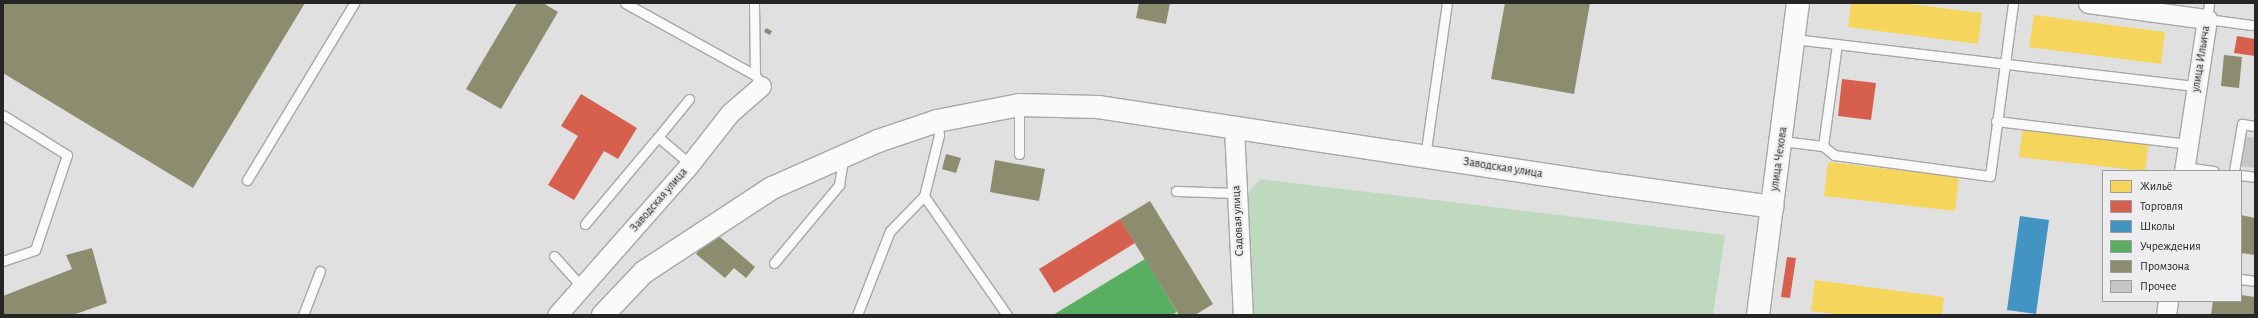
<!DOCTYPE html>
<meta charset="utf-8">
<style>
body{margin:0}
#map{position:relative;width:2258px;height:318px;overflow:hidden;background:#e0e0e0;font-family:"Alegreya Sans",sans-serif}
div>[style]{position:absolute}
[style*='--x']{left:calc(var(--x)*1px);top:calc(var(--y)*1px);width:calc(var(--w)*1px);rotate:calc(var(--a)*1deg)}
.green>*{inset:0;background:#bed9be}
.homes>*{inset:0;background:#f6d55c}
.shops>*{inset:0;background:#d6604d}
.schools>*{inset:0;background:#4393c3}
.public>*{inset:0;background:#5aae61}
.industry>*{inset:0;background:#8c8c6e}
.building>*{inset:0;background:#c6c6c6}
.roads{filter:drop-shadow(1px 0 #a7a7a7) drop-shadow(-1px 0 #a7a7a7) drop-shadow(0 1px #a7a7a7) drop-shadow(0 -1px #a7a7a7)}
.lane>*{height:9px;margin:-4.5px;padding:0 4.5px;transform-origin:4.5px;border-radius:4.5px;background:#fafafa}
.street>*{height:19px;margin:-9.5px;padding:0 9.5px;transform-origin:9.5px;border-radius:9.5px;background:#fafafa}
.secondary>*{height:22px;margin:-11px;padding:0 11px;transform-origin:11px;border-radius:11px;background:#fafafa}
span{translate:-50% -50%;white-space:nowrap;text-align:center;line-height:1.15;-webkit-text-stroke:4px #ededef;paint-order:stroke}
.street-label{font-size:12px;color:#252525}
.frame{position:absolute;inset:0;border:4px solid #252525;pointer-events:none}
.legend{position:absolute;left:2102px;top:170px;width:140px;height:132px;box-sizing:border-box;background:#ededef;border:1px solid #9d9d9e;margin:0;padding:5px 7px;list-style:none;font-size:12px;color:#252525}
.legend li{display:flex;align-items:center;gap:8px;height:20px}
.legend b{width:20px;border:1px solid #9d9d9e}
</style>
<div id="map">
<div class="green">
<i style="clip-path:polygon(1260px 179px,1725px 235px,1713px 315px,1254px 315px,1248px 227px,1249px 192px)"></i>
</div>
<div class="homes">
<i style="clip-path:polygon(1851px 3px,1902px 3px,1982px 13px,1978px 44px,1848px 27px)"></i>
<i style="clip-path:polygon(2034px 15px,2165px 32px,2161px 64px,2029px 47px)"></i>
<i style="clip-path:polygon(2023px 126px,2149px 141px,2145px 171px,2019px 157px)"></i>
<i style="clip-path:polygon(1828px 162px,1959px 177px,1955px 211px,1824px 196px)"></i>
<i style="clip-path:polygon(1815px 280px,1944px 297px,1942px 315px,1843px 315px,1811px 311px)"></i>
</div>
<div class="shops">
<i style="clip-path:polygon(2237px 36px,2255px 39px,2255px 56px,2234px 53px)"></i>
<i style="clip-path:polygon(1842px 79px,1876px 83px,1871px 120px,1838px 116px)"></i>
<i style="clip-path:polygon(581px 94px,637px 128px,618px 159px,604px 151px,574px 200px,548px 185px,578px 136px,561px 126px)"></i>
<i style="clip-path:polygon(1120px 219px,1135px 243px,1054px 293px,1039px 269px)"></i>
<i style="clip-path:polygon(1787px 257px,1796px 258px,1790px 298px,1781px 297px)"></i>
</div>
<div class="schools">
<i style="clip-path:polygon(2020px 216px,2049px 220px,2036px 314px,2007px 310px)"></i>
</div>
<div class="public">
<i style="clip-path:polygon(1145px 259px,1177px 312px,1172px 315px,1053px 315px)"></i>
</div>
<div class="industry">
<i style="clip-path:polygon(3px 3px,305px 3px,193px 188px,3px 73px)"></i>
<i style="clip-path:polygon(517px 3px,543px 3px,558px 12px,501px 109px,466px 89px)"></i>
<i style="clip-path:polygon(1139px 3px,1170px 3px,1166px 24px,1136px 18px)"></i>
<i style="clip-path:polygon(1505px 3px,1590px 3px,1574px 94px,1491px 79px)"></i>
<i style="clip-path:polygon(766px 28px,772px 31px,770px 35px,764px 32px)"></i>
<i style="clip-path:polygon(2224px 55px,2242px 57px,2239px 88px,2221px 86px)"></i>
<i style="clip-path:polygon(946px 154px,961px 158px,956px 173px,942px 169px)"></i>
<i style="clip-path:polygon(995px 160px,1045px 169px,1039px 201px,990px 192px)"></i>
<i style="clip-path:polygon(1150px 201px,1213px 304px,1195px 315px,1179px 315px,1120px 219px)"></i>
<i style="clip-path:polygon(2241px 215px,2255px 218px,2255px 255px,2241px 253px)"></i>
<i style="clip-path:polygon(714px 232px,755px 267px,746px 278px,734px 268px,725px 278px,696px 254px)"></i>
<i style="clip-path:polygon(92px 248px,107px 303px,73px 315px,3px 315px,3px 296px,72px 269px,66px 255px)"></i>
<i style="clip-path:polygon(2241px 295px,2255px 297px,2255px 315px,2211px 315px,2213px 301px,2241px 301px)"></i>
</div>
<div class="building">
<i style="clip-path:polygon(2243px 136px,2255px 138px,2255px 168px,2239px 166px)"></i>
</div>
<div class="roads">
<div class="lane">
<i style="--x:625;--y:3;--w:149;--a:29"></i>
<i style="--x:754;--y:3;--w:72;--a:89.2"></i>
<i style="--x:755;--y:75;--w:5;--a:53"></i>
<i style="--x:2209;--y:3;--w:16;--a:97"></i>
<i style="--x:2207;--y:19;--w:45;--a:7.6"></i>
<i style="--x:1794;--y:39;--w:405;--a:6.7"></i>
<i style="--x:689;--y:99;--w:49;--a:129.2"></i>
<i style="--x:658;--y:137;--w:42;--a:40.2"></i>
<i style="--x:1019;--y:105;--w:49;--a:90"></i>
<i style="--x:3;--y:115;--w:75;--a:32"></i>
<i style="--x:67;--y:155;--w:100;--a:108.6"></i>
<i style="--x:35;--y:250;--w:34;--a:161"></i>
<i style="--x:1996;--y:121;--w:193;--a:6.8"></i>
<i style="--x:1782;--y:141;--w:41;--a:7"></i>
<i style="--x:1823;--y:146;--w:14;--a:39"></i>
<i style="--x:1834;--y:155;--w:157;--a:7.7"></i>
<i style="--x:1990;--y:176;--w:175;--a:-82.4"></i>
<i style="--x:1823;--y:146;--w:103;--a:-82.2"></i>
<i style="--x:1425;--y:157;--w:156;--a:-81.9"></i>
<i style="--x:2185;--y:167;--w:29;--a:8"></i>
<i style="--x:2234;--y:171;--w:48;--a:-80.3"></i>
<i style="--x:2242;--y:124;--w:13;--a:9"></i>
<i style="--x:2241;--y:175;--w:14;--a:8"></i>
<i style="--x:247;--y:180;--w:207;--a:-58.8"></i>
<i style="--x:1176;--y:191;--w:61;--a:1.9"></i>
<i style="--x:924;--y:196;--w:145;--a:55.1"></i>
<i style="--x:585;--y:224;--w:114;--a:-50"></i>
<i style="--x:554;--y:256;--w:42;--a:47.9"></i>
<i style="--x:774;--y:263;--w:102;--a:-50.2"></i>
<i style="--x:839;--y:185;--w:26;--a:-81"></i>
<i style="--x:2241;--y:279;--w:14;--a:8"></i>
<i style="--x:303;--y:315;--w:47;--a:-68.9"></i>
<i style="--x:857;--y:315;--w:90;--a:-68.6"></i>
<i style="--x:890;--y:231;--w:49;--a:-45.8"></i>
<i style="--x:924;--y:196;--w:63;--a:-76.2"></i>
<i style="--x:939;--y:135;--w:14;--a:-98"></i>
</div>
<div class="street">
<i style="--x:2088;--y:3;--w:120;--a:7.7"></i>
<i style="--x:2207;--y:19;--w:154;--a:98.6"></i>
<i style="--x:1234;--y:127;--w:188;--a:87.3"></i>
<i style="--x:557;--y:315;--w:201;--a:-48.6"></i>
<i style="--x:690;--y:164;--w:65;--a:-51.9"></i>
<i style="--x:730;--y:113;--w:41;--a:-41.1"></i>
<i style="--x:2166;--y:315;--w:14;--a:-82"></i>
</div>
<div class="secondary">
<i style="--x:603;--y:315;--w:59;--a:-46.4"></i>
<i style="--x:644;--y:272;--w:153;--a:-33.3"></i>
<i style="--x:772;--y:188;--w:116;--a:-23.9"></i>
<i style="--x:878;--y:141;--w:62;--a:-18.7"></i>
<i style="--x:937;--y:121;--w:84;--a:-11"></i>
<i style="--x:1019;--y:105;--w:79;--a:1.5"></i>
<i style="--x:1098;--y:107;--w:515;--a:8.6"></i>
<i style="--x:1607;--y:184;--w:167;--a:7.9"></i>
<i style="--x:1758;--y:315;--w:315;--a:-82.7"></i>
</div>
</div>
<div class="street-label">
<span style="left:2201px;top:59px;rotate:-81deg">улица Ильича</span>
<span style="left:1779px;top:159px;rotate:-82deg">улица Чехова</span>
<span style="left:1503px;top:168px;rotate:9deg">Заводская улица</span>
<span style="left:659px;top:200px;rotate:-49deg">Заводская улица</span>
<span style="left:1238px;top:221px;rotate:-93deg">Садовая улица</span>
</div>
<div class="frame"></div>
<ul class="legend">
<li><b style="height:11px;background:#f6d55c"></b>Жильё</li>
<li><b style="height:11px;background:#d6604d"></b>Торговля</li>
<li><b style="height:11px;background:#4393c3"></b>Школы</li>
<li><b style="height:11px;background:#5aae61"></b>Учреждения</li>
<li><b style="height:11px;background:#8c8c6e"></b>Промзона</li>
<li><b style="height:11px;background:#c6c6c6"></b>Прочее</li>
</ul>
</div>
